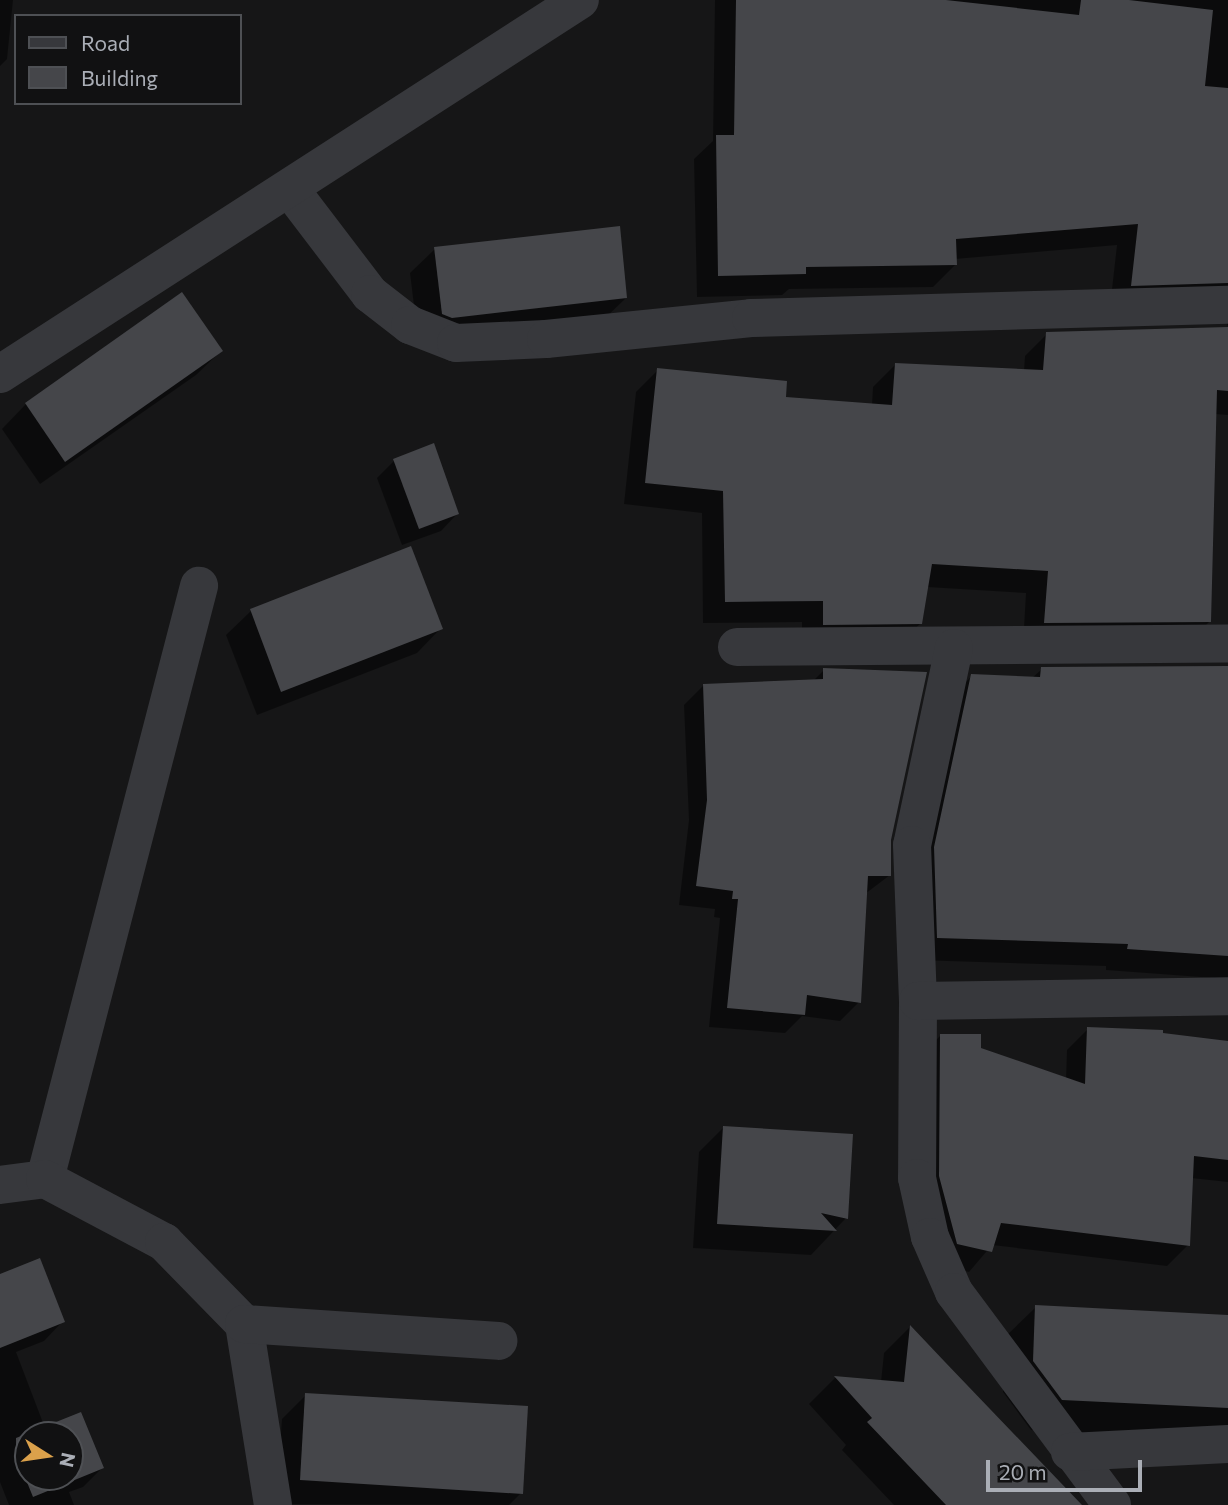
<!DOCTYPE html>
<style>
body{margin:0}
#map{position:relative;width:1228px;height:1505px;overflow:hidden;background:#161617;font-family:Commissioner,sans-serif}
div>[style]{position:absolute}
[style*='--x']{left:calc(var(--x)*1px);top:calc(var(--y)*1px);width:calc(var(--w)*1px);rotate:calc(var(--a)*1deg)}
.shadow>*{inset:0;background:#0007}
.building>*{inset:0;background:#45464a}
.minor>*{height:38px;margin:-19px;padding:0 19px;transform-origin:19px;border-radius:19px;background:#37383c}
span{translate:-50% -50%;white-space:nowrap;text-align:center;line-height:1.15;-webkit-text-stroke:7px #111112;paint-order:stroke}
.legend{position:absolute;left:14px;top:14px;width:228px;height:91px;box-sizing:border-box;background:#111112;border:2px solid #4e5054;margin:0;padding:9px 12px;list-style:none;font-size:21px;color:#aaaeb6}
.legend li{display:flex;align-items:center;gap:14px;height:35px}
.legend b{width:35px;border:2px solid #4e5054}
.north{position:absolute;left:14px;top:1421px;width:70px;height:70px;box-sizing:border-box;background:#111112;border:2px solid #4e5054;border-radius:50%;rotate:102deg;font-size:19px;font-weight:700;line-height:28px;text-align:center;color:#aaaeb6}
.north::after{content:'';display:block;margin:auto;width:24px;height:32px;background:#dba14b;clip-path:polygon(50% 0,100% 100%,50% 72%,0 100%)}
.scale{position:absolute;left:986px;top:1460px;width:156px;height:32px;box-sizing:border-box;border:4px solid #aaaeb6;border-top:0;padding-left:9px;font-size:21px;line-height:24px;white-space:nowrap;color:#aaaeb6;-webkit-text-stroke:5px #111112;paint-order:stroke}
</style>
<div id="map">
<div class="shadow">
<i style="clip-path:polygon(0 0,13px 0,7px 59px,0 66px)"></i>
<i style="clip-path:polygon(715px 0,1228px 0,1228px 327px,1224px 315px,1110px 307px,1117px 245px,955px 259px,955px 265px,933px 287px,789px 289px,782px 295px,697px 297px,694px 159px,713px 141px)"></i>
<i style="clip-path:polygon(435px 249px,626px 298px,601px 322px,418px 338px,410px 273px)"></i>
<i style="clip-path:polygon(1228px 329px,1228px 415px,1215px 414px,1210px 621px,1187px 644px,1023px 645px,1026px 593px,927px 587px,921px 623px,898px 645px,802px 646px,802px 622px,703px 623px,702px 513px,624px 504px,636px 392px,658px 370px,784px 398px,872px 405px,873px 387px,895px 365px,1024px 371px,1025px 356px,1047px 334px)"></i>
<i style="clip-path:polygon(221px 351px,196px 375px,40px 484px,2px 429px,26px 404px)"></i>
<i style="clip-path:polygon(394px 461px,457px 514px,441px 531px,402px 545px,377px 478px)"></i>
<i style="clip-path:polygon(251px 611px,441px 628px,417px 653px,257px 715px,226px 635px)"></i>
<i style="clip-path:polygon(1042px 669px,1228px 670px,1228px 979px,1106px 970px,1106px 966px,916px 960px,949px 698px,972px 676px,1032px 678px)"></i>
<i style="clip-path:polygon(824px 670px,889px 840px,890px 875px,865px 894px,859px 1002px,840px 1021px,802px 1016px,785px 1033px,709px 1027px,720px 918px,714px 917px,715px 909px,679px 905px,689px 820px,684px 705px,703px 686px,812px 682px)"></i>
<i style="clip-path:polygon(1088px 1029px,1228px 1042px,1228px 1182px,1191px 1178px,1188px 1245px,1167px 1266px,992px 1245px,969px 1272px,936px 1264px,920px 1057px,940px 1036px,1066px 1080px,1067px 1050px)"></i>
<i style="clip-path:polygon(723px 1128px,846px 1218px,811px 1255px,693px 1248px,699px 1152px)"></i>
<i style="clip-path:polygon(evenodd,0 1275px,63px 1321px,44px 1341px,16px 1352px,45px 1428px,80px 1415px,102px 1468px,83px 1487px,69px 1492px,74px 1505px,9px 1505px,0 1482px,0 1275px,28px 1435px,70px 1435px,70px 1477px,28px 1477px,28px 1435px)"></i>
<i style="clip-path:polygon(1036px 1307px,1228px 1316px,1228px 1439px,1031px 1430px,1003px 1392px,1005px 1337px)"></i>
<i style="clip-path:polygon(910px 1327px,1066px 1491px,1052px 1505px,894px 1505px,842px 1450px,846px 1445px,809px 1404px,835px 1378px,881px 1382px,884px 1353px)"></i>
<i style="clip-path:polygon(306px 1395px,521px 1493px,509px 1505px,276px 1504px,282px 1419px)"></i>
</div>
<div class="building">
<i style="clip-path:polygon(736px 0,946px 0,1079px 15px,1081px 0,1129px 0,1213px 10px,1205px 86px,1228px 88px,1228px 283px,1131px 286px,1138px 224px,956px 239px,957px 265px,806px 267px,806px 274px,718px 276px,716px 135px,734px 135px)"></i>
<i style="clip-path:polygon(620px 226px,627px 298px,452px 318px,442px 314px,434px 247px)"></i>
<i style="clip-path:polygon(182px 292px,223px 351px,65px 462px,25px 403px)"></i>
<i style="clip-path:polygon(1228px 327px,1228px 391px,1217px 390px,1211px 622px,1044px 623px,1048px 571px,932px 564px,922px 624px,823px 625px,823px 601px,725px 602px,723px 491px,645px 483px,657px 368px,787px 381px,786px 397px,892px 405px,895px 363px,1043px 370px,1046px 332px)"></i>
<i style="clip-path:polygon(434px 443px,459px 514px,419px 529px,393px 459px)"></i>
<i style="clip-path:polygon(411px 546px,443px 629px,281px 692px,250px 609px)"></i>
<i style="clip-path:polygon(1228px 666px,1228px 956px,1127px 949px,1128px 944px,937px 938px,934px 847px,971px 674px,1040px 677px,1041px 667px)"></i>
<i style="clip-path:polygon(823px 668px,927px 672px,891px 840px,891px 876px,868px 876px,861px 1003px,807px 995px,805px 1015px,727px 1008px,738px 899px,732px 899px,733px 891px,696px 886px,707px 800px,703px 684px,823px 679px)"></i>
<i style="clip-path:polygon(1087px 1027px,1163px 1030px,1163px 1033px,1228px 1041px,1228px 1160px,1194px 1156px,1190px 1246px,1001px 1223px,992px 1252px,957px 1244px,939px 1176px,940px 1034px,981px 1034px,981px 1048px,1085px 1084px)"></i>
<i style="clip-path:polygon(723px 1126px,853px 1134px,848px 1219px,821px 1213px,837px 1231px,717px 1224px)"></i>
<i style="clip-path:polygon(40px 1258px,65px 1322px,0 1348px,0 1274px)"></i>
<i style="clip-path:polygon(1035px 1305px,1228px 1315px,1228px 1408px,1062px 1400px,1033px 1361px)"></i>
<i style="clip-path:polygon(910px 1325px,945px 1362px,1082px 1505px,946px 1505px,867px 1422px,872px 1418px,834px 1376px,904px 1382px)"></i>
<i style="clip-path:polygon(305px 1393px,528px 1406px,523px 1494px,300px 1480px)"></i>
<i style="clip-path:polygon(evenodd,81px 1412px,104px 1468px,33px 1497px,16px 1455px,16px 1438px,81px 1412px,28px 1435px,70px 1435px,70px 1477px,28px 1477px,28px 1435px)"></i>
</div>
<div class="minor">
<i style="--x:290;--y:189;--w:132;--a:52.7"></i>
<i style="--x:370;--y:294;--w:51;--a:37.8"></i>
<i style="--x:410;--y:325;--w:49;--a:21.4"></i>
<i style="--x:456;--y:343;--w:90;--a:-2.5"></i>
<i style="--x:546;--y:339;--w:206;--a:-5.8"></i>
<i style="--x:751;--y:318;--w:477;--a:-1.6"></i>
<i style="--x:0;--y:374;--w:690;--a:-32.82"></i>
<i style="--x:737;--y:647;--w:491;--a:-0.4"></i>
<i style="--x:954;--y:648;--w:201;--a:102"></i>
<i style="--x:912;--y:845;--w:156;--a:87.8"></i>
<i style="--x:918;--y:1001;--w:177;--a:90.3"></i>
<i style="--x:917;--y:1178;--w:60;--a:77.6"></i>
<i style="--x:930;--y:1237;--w:60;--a:66.4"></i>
<i style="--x:954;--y:1292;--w:265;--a:53.4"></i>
<i style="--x:918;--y:1001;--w:310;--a:-0.9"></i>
<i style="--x:45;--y:1179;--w:613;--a:-75.44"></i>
<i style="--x:0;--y:1185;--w:45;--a:-7.6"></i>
<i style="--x:45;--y:1179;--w:135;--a:27.9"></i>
<i style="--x:164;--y:1242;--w:115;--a:45.7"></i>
<i style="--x:244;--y:1324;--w:183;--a:80.9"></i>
<i style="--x:244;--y:1324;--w:255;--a:3.8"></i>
<i style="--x:1070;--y:1452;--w:158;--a:-2.9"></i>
</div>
<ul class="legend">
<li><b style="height:9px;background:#37383c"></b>Road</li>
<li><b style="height:19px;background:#45464a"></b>Building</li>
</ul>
<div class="north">N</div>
<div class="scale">20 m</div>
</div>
